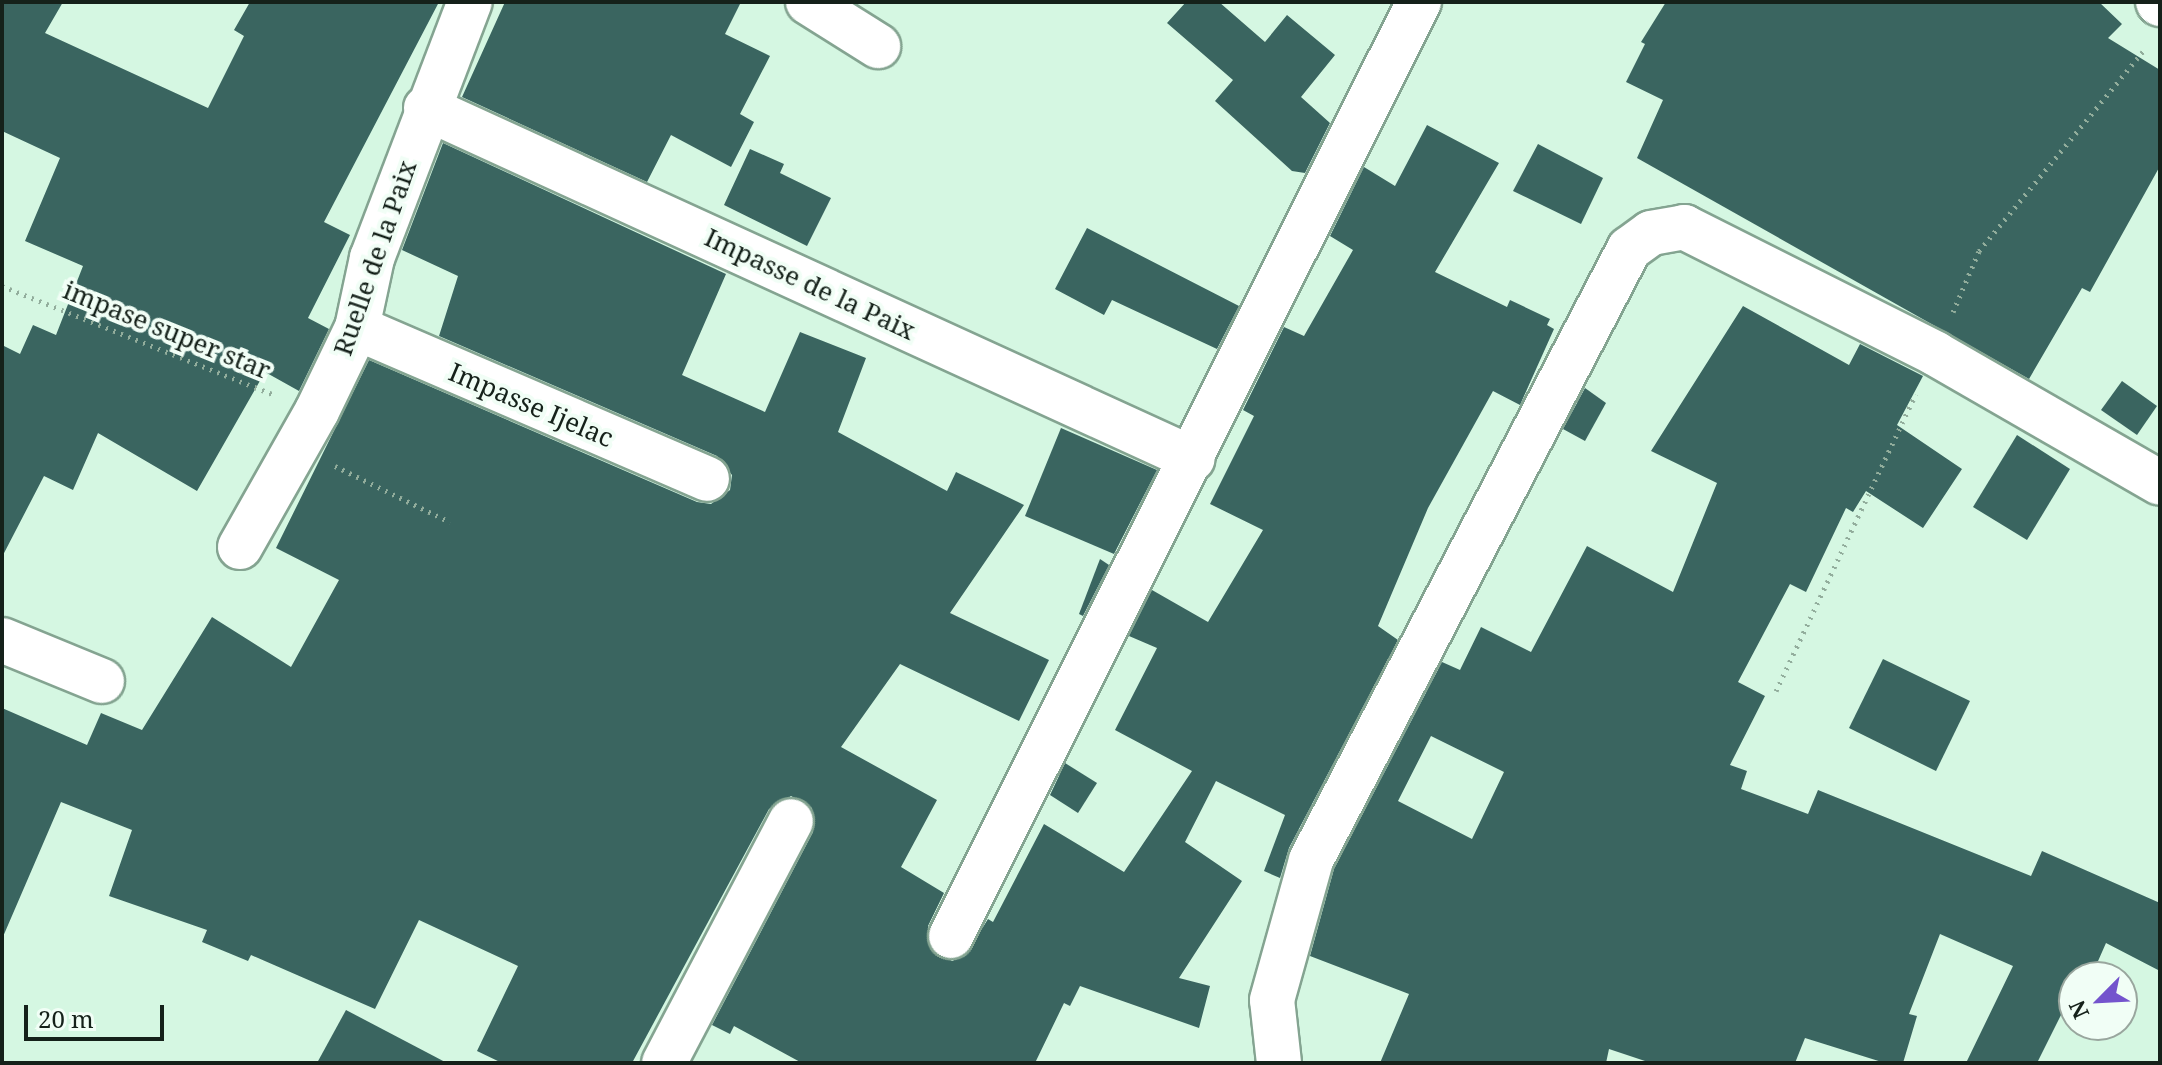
<!DOCTYPE html>
<style>
body{margin:0}
#map{position:relative;width:2162px;height:1065px;overflow:hidden;background:#d5f7e2;font-family:"Noto Serif",serif}
div>[style]{position:absolute}
[style*='--x']{left:calc(var(--x)*1px);top:calc(var(--y)*1px);width:calc(var(--w)*1px);rotate:calc(var(--a)*1deg)}
.building>*{inset:0;background:#3a6560}
.path>*{height:5px;margin-top:-2.5px;transform-origin:0;background:repeating-linear-gradient(90deg,#92ad9c 0 2px,transparent 0 8px)}
.roads{filter:drop-shadow(2px 0 #84a491) drop-shadow(-2px 0 #84a491) drop-shadow(0 2px #84a491) drop-shadow(0 -2px #84a491)}
.minor>*{height:44px;margin:-22px;padding:0 22px;transform-origin:22px;border-radius:22px;background:#fff}
span{translate:-50% -50%;white-space:nowrap;text-align:center;line-height:1.15;-webkit-text-stroke:8px #f1fef6;paint-order:stroke}
.street-label{font-size:26px;color:#15211a}
.frame{position:absolute;inset:0;border:4px solid #15211a;pointer-events:none}
.north{position:absolute;left:2058px;top:961px;width:80px;height:80px;box-sizing:border-box;background:#f1fef6;border:2px solid #99a69e;border-radius:50%;rotate:246deg;font-size:22px;font-weight:700;line-height:32px;text-align:center;color:#15211a}
.north::after{content:'';display:block;margin:auto;width:28px;height:36px;background:#7454cd;clip-path:polygon(50% 0,100% 100%,50% 72%,0 100%)}
.scale{position:absolute;left:24px;top:1005px;width:140px;height:36px;box-sizing:border-box;border:4px solid #15211a;border-top:0;padding-left:10px;font-size:24px;line-height:28px;white-space:nowrap;color:#15211a;-webkit-text-stroke:6px #f1fef6;paint-order:stroke}
</style>
<div id="map">
<div class="building">
<i style="clip-path:polygon(2px 2px,63px 2px,45px 33px,208px 108px,244px 36px,234px 30px,250px 2px,439px 2px,324px 222px,350px 235px,308px 318px,329px 329px,299px 391px,265px 372px,197px 491px,98px 433px,73px 490px,44px 476px,2px 557px,2px 345px,20px 354px,33px 325px,56px 335px,83px 266px,25px 241px,60px 158px,2px 131px)"></i>
<i style="clip-path:polygon(505px 2px,741px 2px,725px 34px,770px 56px,740px 114px,754px 122px,731px 167px,671px 135px,647px 182px,462px 97px)"></i>
<i style="clip-path:polygon(1186px 2px,1219px 2px,1265px 42px,1287px 15px,1335px 55px,1301px 97px,1330px 123px,1305px 173px,1292px 171px,1215px 101px,1233px 80px,1167px 23px)"></i>
<i style="clip-path:polygon(1666px 2px,2099px 2px,2122px 24px,2108px 38px,2160px 70px,2160px 166px,2090px 292px,2082px 288px,2029px 379px,1637px 158px,1663px 100px,1626px 82px,1645px 44px,1641px 42px)"></i>
<i style="clip-path:polygon(1427px 125px,1499px 163px,1435px 272px,1507px 307px,1510px 300px,1550px 319px,1547px 325px,1554px 329px,1520px 405px,1493px 391px,1428px 508px,1378px 626px,1398px 640px,1289px 848px,1280px 878px,1264px 871px,1285px 815px,1216px 781px,1185px 842px,1242px 881px,1179px 978px,1210px 986px,1199px 1028px,1080px 986px,1070px 1006px,1064px 1003px,1035px 1063px,802px 1063px,734px 1026px,730px 1034px,712px 1025px,813px 832px,812px 808px,791px 796px,769px 809px,632px 1063px,502px 1063px,477px 1051px,518px 966px,419px 920px,375px 1009px,251px 955px,248px 961px,202px 942px,207px 930px,109px 896px,132px 830px,61px 802px,2px 939px,2px 708px,87px 745px,101px 713px,142px 730px,212px 617px,291px 667px,339px 580px,276px 548px,369px 360px,697px 502px,711px 504px,730px 490px,732px 475px,717px 456px,439px 336px,458px 276px,402px 250px,443px 143px,726px 274px,682px 375px,765px 412px,800px 332px,866px 358px,838px 432px,947px 491px,956px 472px,1024px 505px,950px 613px,1049px 660px,1019px 721px,900px 664px,841px 747px,937px 800px,901px 867px,944px 893px,928px 926px,931px 950px,952px 961px,965px 956px,988px 919px,993px 922px,1044px 824px,1124px 872px,1192px 771px,1115px 730px,1157px 648px,1129px 636px,1152px 590px,1208px 622px,1263px 530px,1210px 504px,1254px 416px,1243px 410px,1284px 327px,1304px 336px,1353px 250px,1330px 236px,1364px 167px,1395px 186px)"></i>
<i style="clip-path:polygon(1538px 144px,1603px 178px,1581px 224px,1513px 191px)"></i>
<i style="clip-path:polygon(750px 149px,784px 164px,780px 173px,831px 198px,807px 246px,724px 205px)"></i>
<i style="clip-path:polygon(1087px 228px,1239px 306px,1217px 349px,1112px 300px,1104px 315px,1055px 289px)"></i>
<i style="clip-path:polygon(evenodd,1743px 306px,1849px 365px,1860px 344px,1923px 376px,1897px 425px,1962px 469px,1923px 528px,1866px 491px,1853px 512px,1846px 508px,1806px 592px,1790px 584px,1738px 682px,1765px 696px,1730px 765px,1747px 771px,1741px 789px,1808px 814px,1818px 790px,2031px 876px,2042px 851px,2160px 903px,2160px 971px,2106px 943px,2091px 977px,2074px 977px,2074px 989px,2037px 1063px,1966px 1063px,2013px 966px,1940px 934px,1909px 1014px,1917px 1016px,1903px 1063px,1885px 1063px,1805px 1038px,1795px 1063px,1651px 1063px,1609px 1049px,1606px 1063px,1380px 1063px,1409px 994px,1310px 956px,1334px 869px,1442px 662px,1460px 670px,1481px 627px,1531px 652px,1587px 546px,1673px 592px,1717px 483px,1651px 451px,1743px 306px,1431px 736px,1504px 772px,1472px 839px,1398px 801px,1431px 736px)"></i>
<i style="clip-path:polygon(2122px 381px,2157px 406px,2137px 435px,2101px 410px)"></i>
<i style="clip-path:polygon(1585px 388px,1606px 403px,1585px 441px,1563px 429px)"></i>
<i style="clip-path:polygon(1061px 428px,1157px 470px,1114px 554px,1025px 516px)"></i>
<i style="clip-path:polygon(2017px 435px,2070px 469px,2027px 540px,1973px 507px)"></i>
<i style="clip-path:polygon(1100px 559px,1109px 565px,1083px 616px,1079px 614px)"></i>
<i style="clip-path:polygon(1883px 659px,1970px 701px,1936px 771px,1849px 728px)"></i>
<i style="clip-path:polygon(1065px 763px,1097px 783px,1078px 813px,1050px 795px)"></i>
<i style="clip-path:polygon(346px 1010px,447px 1063px,317px 1063px)"></i>
</div>
<div class="path">
<i style="--x:2;--y:286;--w:294;--a:21.8"></i>
<i style="--x:1953;--y:312;--w:66;--a:-66.9"></i>
<i style="--x:1979;--y:251;--w:263;--a:-50.6"></i>
<i style="--x:335;--y:466;--w:128;--a:26"></i>
<i style="--x:1776;--y:691;--w:328;--a:-64.8"></i>
</div>
<div class="roads">
<div class="minor">
<i style="--x:808;--y:2;--w:83;--a:32.2"></i>
<i style="--x:2158;--y:2;--w:3;--a:45"></i>
<i style="--x:426;--y:108;--w:843;--a:24.59"></i>
<i style="--x:357;--y:328;--w:381;--a:23.3"></i>
<i style="--x:240;--y:547;--w:156;--a:-60.5"></i>
<i style="--x:317;--y:411;--w:92;--a:-64.3"></i>
<i style="--x:357;--y:328;--w:72;--a:-77.9"></i>
<i style="--x:372;--y:258;--w:274;--a:-69.1"></i>
<i style="--x:2;--y:640;--w:108;--a:22.3"></i>
<i style="--x:951;--y:936;--w:1045;--a:-63.39"></i>
<i style="--x:664;--y:1063;--w:273;--a:-62.3"></i>
<i style="--x:1279;--y:1063;--w:63;--a:-96.3"></i>
<i style="--x:1272;--y:1000;--w:145;--a:-74.4"></i>
<i style="--x:1311;--y:860;--w:689;--a:-62.5"></i>
<i style="--x:1629;--y:249;--w:27;--a:-36"></i>
<i style="--x:1651;--y:233;--w:34;--a:-10"></i>
<i style="--x:1684;--y:227;--w:282;--a:26.7"></i>
<i style="--x:1936;--y:354;--w:258;--a:29.9"></i>
</div>
</div>
<div class="street-label">
<span style="left:375px;top:258px;rotate:-71deg">Ruelle de la Paix</span>
<span style="left:810px;top:284px;rotate:25deg">Impasse de la Paix</span>
<span style="left:167px;top:330px;rotate:22deg">impase super star</span>
<span style="left:531px;top:405px;rotate:23deg">Impasse Ijelac</span>
</div>
<div class="frame"></div>
<div class="north">N</div>
<div class="scale">20 m</div>
</div>
